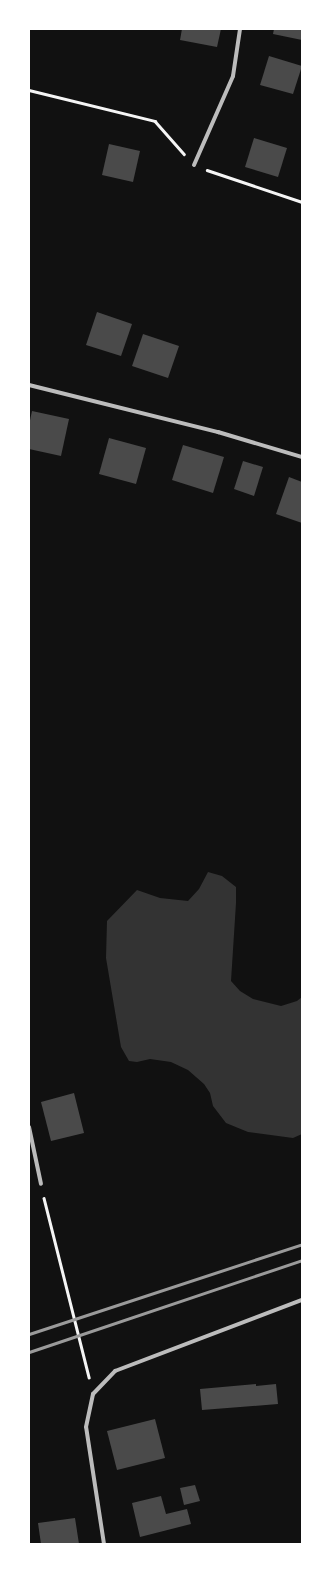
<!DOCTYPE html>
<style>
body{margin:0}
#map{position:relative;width:331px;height:1573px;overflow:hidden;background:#111;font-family:"Work Sans",sans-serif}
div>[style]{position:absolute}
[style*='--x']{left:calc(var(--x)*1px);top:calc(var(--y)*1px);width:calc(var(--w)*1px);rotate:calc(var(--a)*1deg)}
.water>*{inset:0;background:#333}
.building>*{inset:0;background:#4a4a4a}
.path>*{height:2.5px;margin:-1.25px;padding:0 1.25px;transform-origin:1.25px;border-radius:1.25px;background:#f5f5f5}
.minor>*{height:4px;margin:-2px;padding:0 2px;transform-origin:2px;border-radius:2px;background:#bcbcbc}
.rail>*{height:3px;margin:-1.5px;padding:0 1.5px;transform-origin:1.5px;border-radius:1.5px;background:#9a9a9a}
span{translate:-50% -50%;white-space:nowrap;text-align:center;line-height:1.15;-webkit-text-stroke:3px #fff;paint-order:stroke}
.frame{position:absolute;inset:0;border:30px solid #fff;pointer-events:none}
</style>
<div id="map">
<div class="water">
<i style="clip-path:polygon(208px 872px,222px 876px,236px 887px,236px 903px,231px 981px,240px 991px,253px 999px,281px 1006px,297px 1001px,302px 997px,302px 1134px,293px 1138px,248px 1132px,226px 1123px,213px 1106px,210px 1093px,204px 1084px,188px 1070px,171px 1062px,150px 1059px,137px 1062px,129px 1061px,121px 1047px,106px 958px,107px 921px,137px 890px,160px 898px,188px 901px,199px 889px)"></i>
</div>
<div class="building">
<i style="clip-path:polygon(182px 29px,221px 29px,217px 47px,180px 40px)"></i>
<i style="clip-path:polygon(274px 29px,302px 29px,302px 40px,273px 34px)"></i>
<i style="clip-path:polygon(269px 56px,302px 66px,293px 94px,260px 85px)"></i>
<i style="clip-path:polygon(254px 138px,287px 148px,278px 177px,245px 167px)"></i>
<i style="clip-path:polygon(109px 144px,140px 151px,133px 182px,102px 175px)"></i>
<i style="clip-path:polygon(97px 312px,132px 324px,121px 356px,86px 345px)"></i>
<i style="clip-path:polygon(143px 334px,179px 346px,168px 378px,132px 366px)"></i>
<i style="clip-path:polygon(32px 411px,69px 419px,61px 456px,29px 449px,29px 425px)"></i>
<i style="clip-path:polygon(109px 438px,146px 448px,136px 484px,99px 474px)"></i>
<i style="clip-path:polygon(183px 445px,224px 457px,213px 493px,172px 480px)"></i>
<i style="clip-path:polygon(243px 461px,263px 467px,254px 496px,234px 489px)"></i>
<i style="clip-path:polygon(289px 477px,302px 482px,302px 523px,276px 514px)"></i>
<i style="clip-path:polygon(74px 1093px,84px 1133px,51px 1141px,41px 1102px)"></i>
<i style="clip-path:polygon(256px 1384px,256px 1386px,276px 1384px,278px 1404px,202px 1410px,200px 1389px)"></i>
<i style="clip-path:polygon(155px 1419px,165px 1458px,117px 1470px,107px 1431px)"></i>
<i style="clip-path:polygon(195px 1485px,200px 1501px,184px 1505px,180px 1488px)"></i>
<i style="clip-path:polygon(161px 1496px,166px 1514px,187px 1509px,191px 1524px,140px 1537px,132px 1503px)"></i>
<i style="clip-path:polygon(75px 1518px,79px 1544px,41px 1544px,38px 1523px)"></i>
</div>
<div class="path">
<i style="--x:29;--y:90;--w:130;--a:13.8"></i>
<i style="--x:155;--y:121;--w:44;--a:48.7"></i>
<i style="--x:207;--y:170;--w:100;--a:18.6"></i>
<i style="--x:44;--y:1198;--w:185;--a:75.9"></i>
</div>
<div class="minor">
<i style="--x:194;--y:165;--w:97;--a:-66.3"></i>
<i style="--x:233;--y:76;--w:48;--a:-81.5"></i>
<i style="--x:29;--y:385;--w:195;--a:14"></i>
<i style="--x:218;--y:432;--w:88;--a:16.6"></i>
<i style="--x:29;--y:1127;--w:58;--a:78.1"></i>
<i style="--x:104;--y:1544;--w:118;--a:-98.7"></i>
<i style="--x:86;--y:1427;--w:34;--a:-78"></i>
<i style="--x:93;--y:1394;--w:32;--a:-46"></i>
<i style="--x:115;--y:1371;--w:200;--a:-20.8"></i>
</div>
<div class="rail">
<i style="--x:29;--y:1334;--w:287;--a:-18.2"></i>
<i style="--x:29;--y:1352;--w:288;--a:-18.6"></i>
</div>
<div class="frame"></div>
</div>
